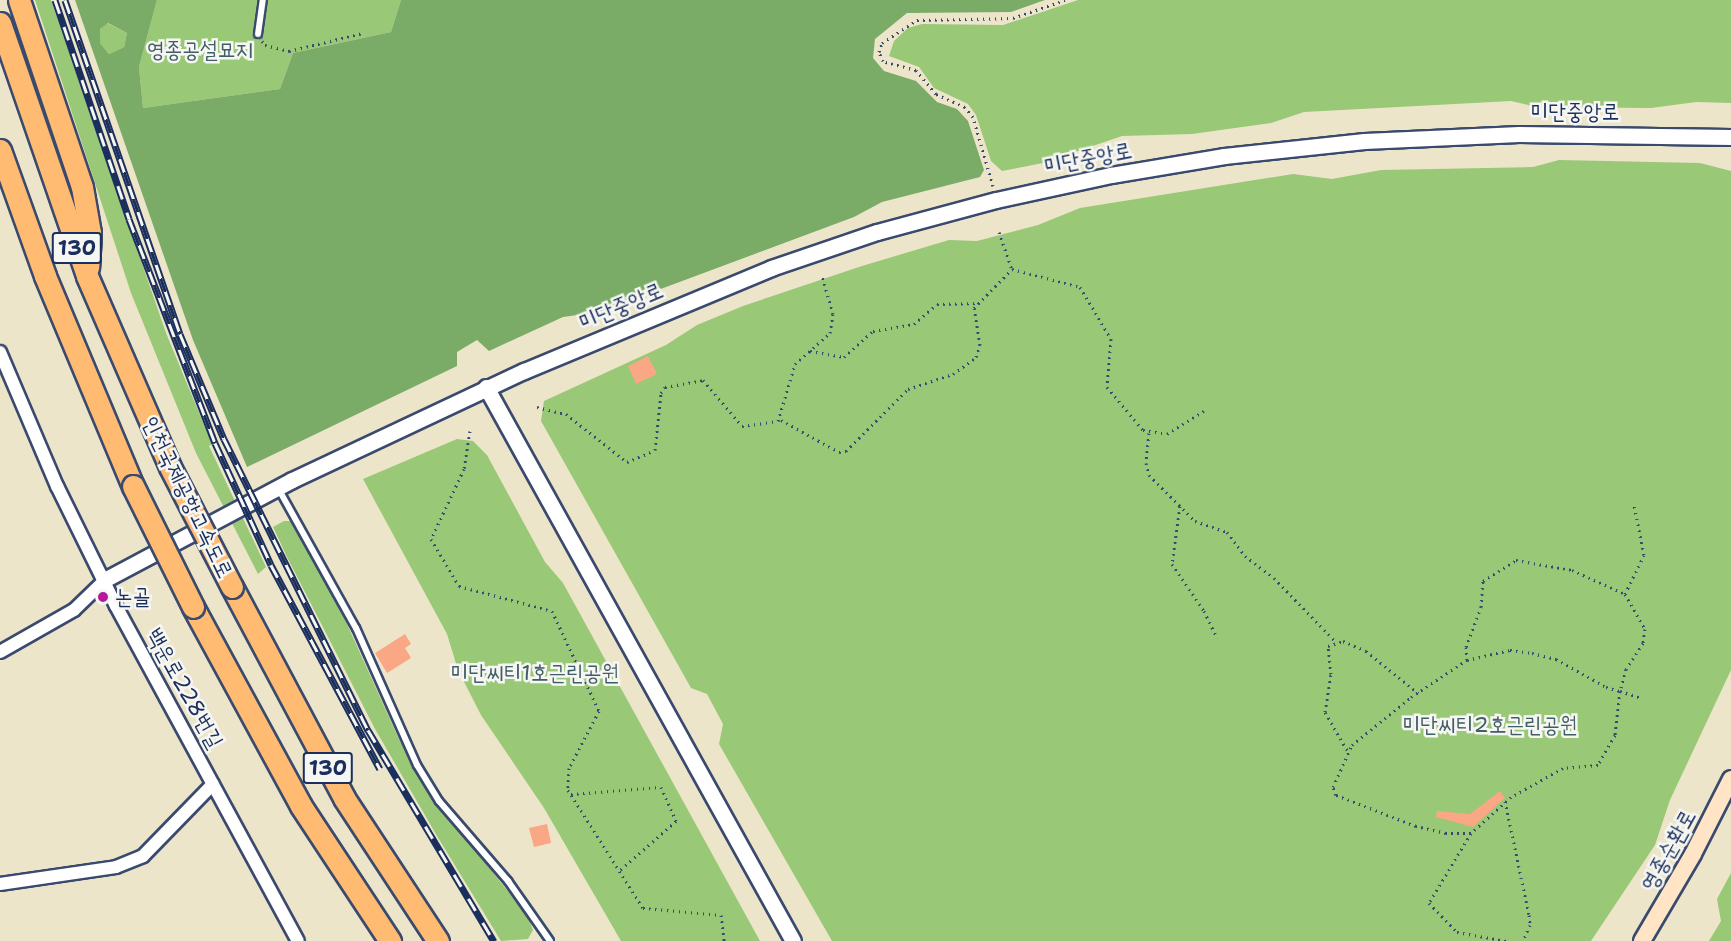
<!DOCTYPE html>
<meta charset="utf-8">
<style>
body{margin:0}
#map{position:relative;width:1731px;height:941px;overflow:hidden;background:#ede5ca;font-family:"Shantell Sans","Poor Story",sans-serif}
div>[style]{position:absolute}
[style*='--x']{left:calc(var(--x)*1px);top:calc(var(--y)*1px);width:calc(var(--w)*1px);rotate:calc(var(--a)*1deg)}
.green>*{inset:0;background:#99c876}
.forest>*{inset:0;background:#7aac67}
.building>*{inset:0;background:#f9a785}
.path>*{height:3px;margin-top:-1.5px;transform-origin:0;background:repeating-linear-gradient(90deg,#3a4a6e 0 1.5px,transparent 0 6px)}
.roads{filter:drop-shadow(2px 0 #3a4a6e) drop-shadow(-2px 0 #3a4a6e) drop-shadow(0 2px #3a4a6e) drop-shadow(0 -2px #3a4a6e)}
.service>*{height:6px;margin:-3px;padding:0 3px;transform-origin:3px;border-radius:3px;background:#fff}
.minor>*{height:12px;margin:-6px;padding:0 6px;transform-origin:6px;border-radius:6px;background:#fff}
.tertiary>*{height:15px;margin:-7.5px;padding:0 7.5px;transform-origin:7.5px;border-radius:7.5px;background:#fff}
.secondary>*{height:16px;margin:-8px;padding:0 8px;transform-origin:8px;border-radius:8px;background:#ffe4c6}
.motorway>*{height:21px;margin:-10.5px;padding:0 10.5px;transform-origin:10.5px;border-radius:10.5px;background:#ffbb71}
.rail>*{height:7px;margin-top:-3.5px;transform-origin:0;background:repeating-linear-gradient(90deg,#f6f6f2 0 14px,#1b2f5e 0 28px);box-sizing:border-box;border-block:2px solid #1b2f5e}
.bridges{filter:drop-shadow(2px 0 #3a4a6e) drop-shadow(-2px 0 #3a4a6e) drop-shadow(0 2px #3a4a6e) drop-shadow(0 -2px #3a4a6e)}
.motorway-bridge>*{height:21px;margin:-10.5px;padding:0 10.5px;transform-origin:10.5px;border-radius:10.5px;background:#ffbb71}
.dots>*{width:16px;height:16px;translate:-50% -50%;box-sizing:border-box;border:3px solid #f6f6f2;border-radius:50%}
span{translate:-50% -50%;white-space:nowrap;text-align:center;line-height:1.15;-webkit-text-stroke:5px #f6f6f2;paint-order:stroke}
.shield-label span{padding:2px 4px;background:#f6f6f2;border:2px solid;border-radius:4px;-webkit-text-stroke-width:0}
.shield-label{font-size:21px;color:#1b2f5e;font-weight:700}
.park-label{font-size:22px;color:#415d65}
.street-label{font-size:22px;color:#1b2f5e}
.poi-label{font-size:22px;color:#1b2f5e}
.left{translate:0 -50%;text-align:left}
</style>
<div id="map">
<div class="green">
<i style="clip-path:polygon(35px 0,51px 0,166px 333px,212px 444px,209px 446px,266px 567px,258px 574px,196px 453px,131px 293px)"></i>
<i style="clip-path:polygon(157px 0,401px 0,391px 32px,293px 53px,280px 89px,143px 108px,139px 67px)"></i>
<i style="clip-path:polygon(1078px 0,1731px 0,1731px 103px,1696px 102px,1651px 108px,1536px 107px,1511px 101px,1304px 112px,1271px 123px,1192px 134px,1122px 136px,1043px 163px,1002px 171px,991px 161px,976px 115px,968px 104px,934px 88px,919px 67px,889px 56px,894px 41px,908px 28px,922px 24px,1003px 25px)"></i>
<i style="clip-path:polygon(107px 23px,127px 33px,124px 47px,109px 54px,100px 43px,100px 29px)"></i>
<i style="clip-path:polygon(1559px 160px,1700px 163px,1731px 171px,1731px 670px,1670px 800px,1655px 845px,1591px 941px,832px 941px,719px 744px,723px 724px,707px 694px,691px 688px,541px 421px,544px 401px,666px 345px,697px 325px,743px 306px,862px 266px,949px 240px,977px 241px,1038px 225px,1080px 208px,1293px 174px,1332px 179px,1381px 170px,1533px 167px)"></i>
<i style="clip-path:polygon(457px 439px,473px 441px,487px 455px,545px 562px,563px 583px,760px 941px,621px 941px,544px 808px,481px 715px,458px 670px,447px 634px,363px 479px)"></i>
<i style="clip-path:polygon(284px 521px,291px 521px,328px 582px,398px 737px,430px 794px,527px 915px,533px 930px,528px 939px,501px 941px,437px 836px,375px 729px,287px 557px,273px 527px)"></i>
<i style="clip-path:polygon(1731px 873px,1731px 941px,1709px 941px,1721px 921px,1717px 899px)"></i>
</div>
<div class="forest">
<i style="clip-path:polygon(evenodd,75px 0,157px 0,139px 67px,143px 108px,280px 89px,293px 53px,391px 32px,401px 0,1045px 0,1011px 12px,907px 13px,875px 39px,873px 58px,884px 71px,916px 81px,937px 102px,957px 109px,968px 121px,984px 170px,980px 177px,882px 202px,854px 217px,599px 312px,563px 317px,489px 351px,477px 340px,457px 352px,457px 366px,247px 467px,193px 340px,75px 0,108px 23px,127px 33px,124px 47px,109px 54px,100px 43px,100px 29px,108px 23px)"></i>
</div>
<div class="building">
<i style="clip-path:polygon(648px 356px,657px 374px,636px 384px,628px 366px)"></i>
<i style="clip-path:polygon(405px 634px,411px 644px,405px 648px,411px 658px,387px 673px,375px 653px)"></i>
<i style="clip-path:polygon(1500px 791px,1505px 798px,1473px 827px,1436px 817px,1437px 811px,1470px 814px)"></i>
<i style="clip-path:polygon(547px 824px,551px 843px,534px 847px,529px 828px)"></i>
</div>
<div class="path">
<i style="--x:262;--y:41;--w:5;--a:53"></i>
<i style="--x:265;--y:45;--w:25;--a:14"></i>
<i style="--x:289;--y:51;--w:76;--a:-13.7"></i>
<i style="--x:993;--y:186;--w:72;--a:-106.2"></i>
<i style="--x:973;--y:117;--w:13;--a:-129"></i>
<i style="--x:965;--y:107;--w:32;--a:-156"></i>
<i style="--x:936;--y:94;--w:31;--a:-130"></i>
<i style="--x:916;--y:70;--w:34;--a:-165"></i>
<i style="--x:883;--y:61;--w:10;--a:-114"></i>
<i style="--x:879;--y:52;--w:9;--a:-72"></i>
<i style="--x:882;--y:43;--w:42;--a:-33.3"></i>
<i style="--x:917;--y:20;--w:96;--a:-1.2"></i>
<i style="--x:1013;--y:18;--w:55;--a:-19.1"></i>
<i style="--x:999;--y:232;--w:39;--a:71"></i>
<i style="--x:1012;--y:269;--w:70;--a:14.8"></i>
<i style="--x:1080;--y:287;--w:61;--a:59.2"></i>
<i style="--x:1111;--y:339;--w:48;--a:94.8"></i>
<i style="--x:1107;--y:387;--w:56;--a:50.1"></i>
<i style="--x:1143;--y:430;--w:24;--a:9"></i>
<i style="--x:1167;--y:434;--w:45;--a:-32.3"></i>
<i style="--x:810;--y:351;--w:35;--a:10"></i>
<i style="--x:844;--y:357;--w:39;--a:-42"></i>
<i style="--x:873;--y:331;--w:42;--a:-9.7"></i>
<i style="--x:914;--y:324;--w:30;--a:-41"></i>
<i style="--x:937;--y:304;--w:40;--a:-1.4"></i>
<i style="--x:537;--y:407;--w:30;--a:14"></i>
<i style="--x:566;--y:414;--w:78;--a:38.2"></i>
<i style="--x:627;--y:462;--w:30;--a:-23"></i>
<i style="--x:655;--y:450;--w:57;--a:-84"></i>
<i style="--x:661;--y:393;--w:7;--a:-56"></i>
<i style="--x:665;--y:387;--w:39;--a:-10"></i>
<i style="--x:703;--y:380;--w:60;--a:49.7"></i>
<i style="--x:742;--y:426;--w:36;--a:-8"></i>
<i style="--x:778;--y:421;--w:59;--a:-73.4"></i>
<i style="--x:795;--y:364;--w:47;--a:-41.5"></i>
<i style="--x:830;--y:333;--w:19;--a:-81"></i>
<i style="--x:833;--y:314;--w:40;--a:-106"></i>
<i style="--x:781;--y:420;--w:66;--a:28.9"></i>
<i style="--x:839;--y:452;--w:7;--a:-8"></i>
<i style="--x:846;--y:451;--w:88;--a:-45"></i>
<i style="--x:908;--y:389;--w:47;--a:-18.4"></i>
<i style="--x:953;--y:374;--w:29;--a:-36"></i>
<i style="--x:976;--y:357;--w:13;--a:-72"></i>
<i style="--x:980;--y:345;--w:37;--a:-99"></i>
<i style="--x:974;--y:308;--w:54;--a:-45.7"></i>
<i style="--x:470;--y:431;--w:38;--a:99"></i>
<i style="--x:464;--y:469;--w:77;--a:115.2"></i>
<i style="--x:431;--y:539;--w:55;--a:59.2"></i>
<i style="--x:459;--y:586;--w:96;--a:15"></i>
<i style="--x:552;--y:611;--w:110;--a:64.8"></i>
<i style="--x:599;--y:711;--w:64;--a:117.8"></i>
<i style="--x:569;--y:768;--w:22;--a:93"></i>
<i style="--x:568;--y:790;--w:140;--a:57.6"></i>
<i style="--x:643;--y:908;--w:78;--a:5.1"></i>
<i style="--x:721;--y:915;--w:26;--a:83"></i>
<i style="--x:1149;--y:433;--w:30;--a:96"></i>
<i style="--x:1146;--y:463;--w:12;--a:76"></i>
<i style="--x:1149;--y:475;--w:65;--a:45"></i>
<i style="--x:1195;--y:521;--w:34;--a:19"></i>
<i style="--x:1227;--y:532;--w:30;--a:53"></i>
<i style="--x:1245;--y:556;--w:36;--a:37"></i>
<i style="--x:1274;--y:578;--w:88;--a:45.9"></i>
<i style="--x:1180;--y:506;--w:59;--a:97.9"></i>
<i style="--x:1172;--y:564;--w:57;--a:55.8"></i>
<i style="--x:1204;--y:611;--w:30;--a:64"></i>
<i style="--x:1625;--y:594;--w:43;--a:-64"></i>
<i style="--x:1644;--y:555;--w:51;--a:-101.3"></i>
<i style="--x:1467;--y:660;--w:13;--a:-94"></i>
<i style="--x:1466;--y:647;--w:43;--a:-69.4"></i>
<i style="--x:1481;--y:607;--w:26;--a:-86"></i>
<i style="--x:1483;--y:581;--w:39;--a:-32"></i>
<i style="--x:1516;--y:560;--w:57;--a:10.1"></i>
<i style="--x:1572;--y:570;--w:58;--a:24.4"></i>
<i style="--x:1625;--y:594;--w:40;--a:60.3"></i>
<i style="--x:1645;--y:629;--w:14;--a:98"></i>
<i style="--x:1643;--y:643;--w:31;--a:123"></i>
<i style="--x:1626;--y:669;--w:23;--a:105"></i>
<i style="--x:1620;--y:691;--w:44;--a:96.5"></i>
<i style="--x:1615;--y:735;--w:34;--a:120"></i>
<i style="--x:1598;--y:765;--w:35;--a:175"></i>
<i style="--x:1563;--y:768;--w:60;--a:150.9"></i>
<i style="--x:1511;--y:797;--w:54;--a:138"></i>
<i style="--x:1471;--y:833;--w:25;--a:180"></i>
<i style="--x:1446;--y:833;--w:31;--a:-167"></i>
<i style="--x:1416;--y:826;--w:86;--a:-158.8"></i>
<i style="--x:1336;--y:795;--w:9;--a:-111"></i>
<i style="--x:1333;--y:787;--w:46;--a:-65.7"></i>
<i style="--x:1352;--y:745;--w:76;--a:-39.1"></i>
<i style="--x:1411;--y:697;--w:67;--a:-33.5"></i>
<i style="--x:1467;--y:660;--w:44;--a:-13.1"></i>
<i style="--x:1510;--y:650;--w:22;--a:8"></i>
<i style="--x:1532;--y:653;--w:25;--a:14"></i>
<i style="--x:1556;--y:659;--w:57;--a:29.2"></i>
<i style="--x:1606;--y:687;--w:15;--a:16"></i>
<i style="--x:1620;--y:691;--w:22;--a:18"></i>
<i style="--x:1347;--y:750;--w:44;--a:-120.1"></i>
<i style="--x:1325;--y:712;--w:38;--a:-81"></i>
<i style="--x:1331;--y:674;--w:28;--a:-96"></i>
<i style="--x:1328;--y:646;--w:16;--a:-18"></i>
<i style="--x:1343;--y:641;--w:25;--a:23"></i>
<i style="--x:1366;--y:651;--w:67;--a:38.9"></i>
<i style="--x:571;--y:794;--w:90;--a:-4.4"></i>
<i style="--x:661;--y:787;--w:37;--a:66"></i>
<i style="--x:676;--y:821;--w:76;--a:138.7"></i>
<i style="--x:1505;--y:801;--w:116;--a:78.1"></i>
<i style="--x:1529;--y:915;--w:10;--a:84"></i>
<i style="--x:1530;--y:925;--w:17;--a:114"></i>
<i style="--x:1471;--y:833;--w:82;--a:121"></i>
<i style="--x:1429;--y:903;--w:40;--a:46"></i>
<i style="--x:1457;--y:932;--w:51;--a:10.2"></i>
</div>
<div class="roads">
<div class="service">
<i style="--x:258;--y:34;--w:34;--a:-82"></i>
<i style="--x:278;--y:488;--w:160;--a:60.9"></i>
<i style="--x:356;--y:628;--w:150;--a:66"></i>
<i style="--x:417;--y:765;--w:42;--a:58.6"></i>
<i style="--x:439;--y:801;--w:106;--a:49.2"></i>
<i style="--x:508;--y:881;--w:73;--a:55"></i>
</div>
<div class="minor">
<i style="--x:0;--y:352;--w:146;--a:67"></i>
<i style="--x:57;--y:486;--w:134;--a:63.8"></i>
<i style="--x:116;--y:606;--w:381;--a:61.5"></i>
<i style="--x:0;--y:652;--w:85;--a:-29.6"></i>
<i style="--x:74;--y:610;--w:45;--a:-44.1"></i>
<i style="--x:0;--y:884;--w:117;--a:-8.3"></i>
<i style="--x:116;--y:867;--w:29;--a:-22"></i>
<i style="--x:143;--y:856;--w:100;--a:-45.8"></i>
</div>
<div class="tertiary">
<i style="--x:486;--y:387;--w:633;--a:61.01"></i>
<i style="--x:106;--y:579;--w:211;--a:-28"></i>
<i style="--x:292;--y:480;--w:256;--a:-25.2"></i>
<i style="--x:524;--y:371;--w:268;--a:-22.6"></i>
<i style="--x:771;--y:268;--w:112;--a:-18.8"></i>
<i style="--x:877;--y:232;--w:123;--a:-15.1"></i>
<i style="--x:996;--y:200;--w:118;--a:-12.3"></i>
<i style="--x:1111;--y:175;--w:115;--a:-9.5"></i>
<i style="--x:1224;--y:156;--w:141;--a:-6.1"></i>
<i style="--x:1364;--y:141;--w:155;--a:-2.6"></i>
<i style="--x:1519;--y:134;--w:212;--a:0.8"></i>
</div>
<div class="secondary">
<i style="--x:1642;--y:941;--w:101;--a:-59.6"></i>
<i style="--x:1693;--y:854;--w:84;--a:-63.1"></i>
</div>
<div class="motorway">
<i style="--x:19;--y:0;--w:197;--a:71.4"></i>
<i style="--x:82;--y:187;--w:47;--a:80.1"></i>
<i style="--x:90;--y:233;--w:34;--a:93"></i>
<i style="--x:0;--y:23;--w:268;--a:71"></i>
<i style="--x:87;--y:276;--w:208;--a:66.5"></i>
<i style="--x:0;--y:150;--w:134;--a:70.3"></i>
<i style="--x:45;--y:276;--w:228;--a:67.3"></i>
<i style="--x:232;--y:587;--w:239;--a:62"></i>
<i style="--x:344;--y:798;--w:171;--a:56.7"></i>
<i style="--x:193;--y:607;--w:226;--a:61.5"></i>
<i style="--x:301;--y:806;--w:162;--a:56.6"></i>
</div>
</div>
<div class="rail">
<i style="--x:55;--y:0;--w:231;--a:71.3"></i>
<i style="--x:129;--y:219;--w:240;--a:69"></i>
<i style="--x:215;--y:443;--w:134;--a:65.3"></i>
<i style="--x:271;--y:565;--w:231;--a:61.9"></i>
<i style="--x:65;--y:0;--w:353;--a:71"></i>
<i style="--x:180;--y:334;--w:114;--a:67.3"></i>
<i style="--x:224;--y:439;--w:325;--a:63.7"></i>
<i style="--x:368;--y:730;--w:246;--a:59.2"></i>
</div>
<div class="bridges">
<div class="motorway-bridge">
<i style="--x:170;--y:467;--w:135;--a:62.7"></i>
<i style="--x:133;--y:486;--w:135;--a:63.6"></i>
</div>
</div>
<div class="dots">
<i style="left:103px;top:597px;background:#b5179e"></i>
</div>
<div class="shield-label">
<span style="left:77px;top:248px">130</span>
<span style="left:328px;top:768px">130</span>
</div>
<div class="park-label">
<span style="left:200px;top:50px">영종공설묘지</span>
<span style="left:535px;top:673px">미단씨티1호근린공원</span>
<span style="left:1490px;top:725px">미단씨티2호근린공원</span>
</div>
<div class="street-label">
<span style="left:1575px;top:112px">미단중앙로</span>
<span style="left:1088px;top:158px;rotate:-11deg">미단중앙로</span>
<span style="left:621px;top:306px;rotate:-23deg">미단중앙로</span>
<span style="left:188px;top:497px;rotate:64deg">인천국제공항고속도로</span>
<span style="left:185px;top:688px;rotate:61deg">백운로228번길</span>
<span style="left:1668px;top:850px;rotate:-61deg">영종순환로</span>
</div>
<div class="poi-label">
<span class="left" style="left:115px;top:597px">논골</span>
</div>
</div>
